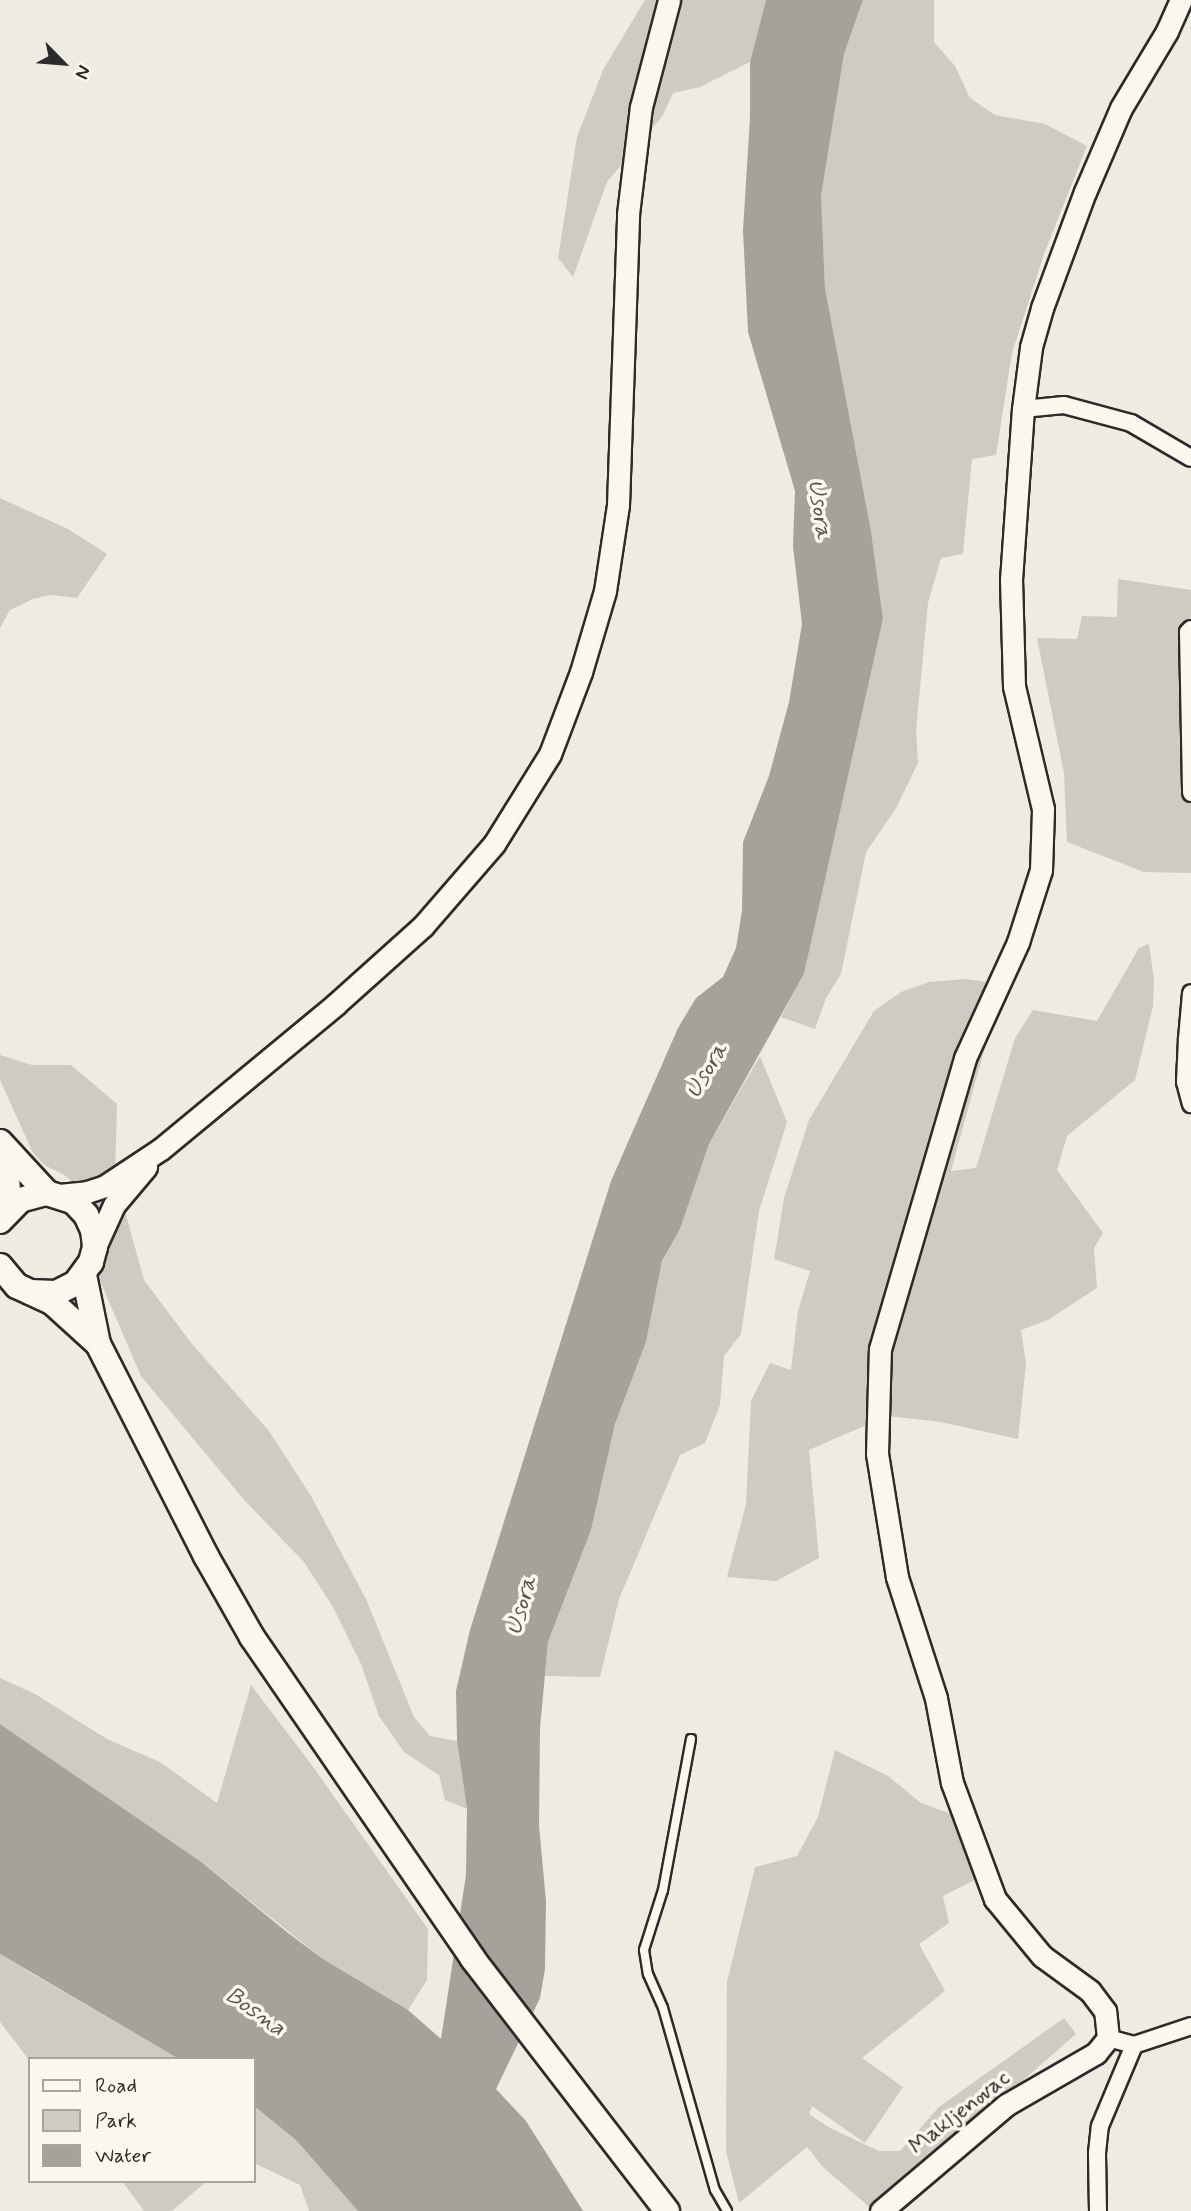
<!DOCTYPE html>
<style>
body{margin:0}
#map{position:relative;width:1191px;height:2211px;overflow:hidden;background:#eeebe0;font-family:Mynerve,sans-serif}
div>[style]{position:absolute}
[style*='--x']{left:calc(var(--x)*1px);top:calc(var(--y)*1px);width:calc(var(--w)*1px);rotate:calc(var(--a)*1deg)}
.green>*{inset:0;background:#cecbc2}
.water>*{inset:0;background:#a4a29a}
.roads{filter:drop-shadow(2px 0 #2b2b2b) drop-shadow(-2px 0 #2b2b2b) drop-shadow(0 2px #2b2b2b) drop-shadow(0 -2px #2b2b2b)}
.lane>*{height:8px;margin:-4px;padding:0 4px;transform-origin:4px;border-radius:4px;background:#fbf7ec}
.street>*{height:16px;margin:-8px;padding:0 8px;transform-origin:8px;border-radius:8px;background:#fbf7ec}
.secondary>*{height:21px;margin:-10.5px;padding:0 10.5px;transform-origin:10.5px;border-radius:10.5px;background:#fbf7ec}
.primary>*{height:24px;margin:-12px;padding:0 12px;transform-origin:12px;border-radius:12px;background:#fbf7ec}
span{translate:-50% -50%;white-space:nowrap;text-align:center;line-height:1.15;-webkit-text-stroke:7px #fbf7ec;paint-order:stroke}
.street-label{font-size:23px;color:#2b2b2b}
.water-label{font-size:24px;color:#555552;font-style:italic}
.legend{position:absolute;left:28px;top:2057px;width:228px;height:126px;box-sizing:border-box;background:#fbf7ec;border:2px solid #a8a59f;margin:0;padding:9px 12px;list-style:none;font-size:21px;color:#2b2b2b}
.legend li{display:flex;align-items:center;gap:14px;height:35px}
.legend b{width:35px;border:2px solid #a8a59f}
.north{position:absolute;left:28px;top:28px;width:70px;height:70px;-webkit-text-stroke:5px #fbf7ec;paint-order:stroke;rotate:115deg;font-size:19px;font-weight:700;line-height:28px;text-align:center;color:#2b2b2b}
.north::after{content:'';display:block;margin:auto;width:24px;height:32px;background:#2b2b2b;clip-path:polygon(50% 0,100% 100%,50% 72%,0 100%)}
</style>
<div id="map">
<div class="green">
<i style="clip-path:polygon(645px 0,766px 0,750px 62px,700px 87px,673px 93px,663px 115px,607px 182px,573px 277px,558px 258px,577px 137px,603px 70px)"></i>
<i style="clip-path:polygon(863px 0,934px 0,934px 42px,955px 66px,970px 98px,995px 115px,1045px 124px,1087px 146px,1044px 254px,1012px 353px,996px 455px,972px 459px,963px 554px,941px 558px,928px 603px,916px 731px,918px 763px,895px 810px,866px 852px,841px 974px,826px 998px,815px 1029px,781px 1017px,804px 974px,883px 619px,871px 531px,825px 288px,821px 196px,844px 54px)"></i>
<i style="clip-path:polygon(0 498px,68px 529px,107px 554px,77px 598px,50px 595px,33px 599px,10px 610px,0 628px)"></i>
<i style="clip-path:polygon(1118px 579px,1191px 590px,1191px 873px,1144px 872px,1067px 842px,1064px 773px,1037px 638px,1077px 639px,1082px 616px,1117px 617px)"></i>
<i style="clip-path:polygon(1149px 944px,1154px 980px,1153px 1006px,1135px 1080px,1067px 1136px,1057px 1170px,1103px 1233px,1094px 1248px,1097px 1288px,1048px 1320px,1021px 1330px,1026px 1364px,1018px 1439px,941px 1422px,887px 1416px,809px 1450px,819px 1558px,776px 1581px,727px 1577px,746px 1504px,751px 1401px,770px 1363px,791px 1370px,798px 1311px,810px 1271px,774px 1259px,784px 1198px,809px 1120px,874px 1011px,901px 992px,929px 982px,965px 979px,1008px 985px,983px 1054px,951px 1171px,976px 1168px,1015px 1038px,1033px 1010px,1097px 1021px,1139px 948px)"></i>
<i style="clip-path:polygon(0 1055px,32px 1065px,71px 1065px,117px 1104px,115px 1175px,144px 1280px,192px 1344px,269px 1431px,311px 1496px,366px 1599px,414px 1717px,430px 1736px,457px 1741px,467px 1809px,445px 1800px,439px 1775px,404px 1752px,379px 1716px,361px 1664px,333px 1607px,304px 1562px,246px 1502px,141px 1376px,94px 1267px,84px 1191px,63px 1174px,44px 1165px,32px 1151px,0 1080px)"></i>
<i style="clip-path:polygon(760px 1056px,787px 1122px,759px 1211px,741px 1334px,724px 1356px,720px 1405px,705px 1443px,680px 1455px,619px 1599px,600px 1677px,545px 1676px,548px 1642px,591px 1530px,615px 1424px,646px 1342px,662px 1261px,680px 1229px,709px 1144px)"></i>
<i style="clip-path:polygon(0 1678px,35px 1694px,107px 1739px,160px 1762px,217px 1803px,251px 1685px,311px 1764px,428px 1929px,427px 1980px,408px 2010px,323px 1959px,200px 1861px,0 1724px)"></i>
<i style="clip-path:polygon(835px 1750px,888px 1776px,921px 1803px,965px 1819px,979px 1878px,943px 1896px,949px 1923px,919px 1944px,945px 1991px,862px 2058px,903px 2087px,865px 2143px,812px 2106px,809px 2114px,830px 2128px,879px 2151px,900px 2151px,939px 2107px,1064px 2018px,1076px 2034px,874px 2211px,823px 2167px,807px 2147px,739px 2203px,726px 2151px,727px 1982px,755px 1867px,797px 1856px,818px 1817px)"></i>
<i style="clip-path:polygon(0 1954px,31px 1973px,179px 2059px,30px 2061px,0 2022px)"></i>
<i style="clip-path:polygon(254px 2106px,296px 2140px,358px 2211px,309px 2211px,300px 2185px,254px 2163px)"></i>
<i style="clip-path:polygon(122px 2181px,207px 2181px,172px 2211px,144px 2211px)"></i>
</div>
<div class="water">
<i style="clip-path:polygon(766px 0,863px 0,844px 54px,821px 196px,825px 288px,871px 531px,883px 619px,804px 974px,709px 1144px,680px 1229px,662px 1261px,646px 1342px,615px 1424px,591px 1530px,548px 1642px,540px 1728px,539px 1826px,546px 1901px,545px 1969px,540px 1998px,496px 2089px,526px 2121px,583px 2211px,358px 2211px,296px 2140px,254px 2106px,254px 2059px,179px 2059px,0 1954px,0 1724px,200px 1861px,288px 1933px,323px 1959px,408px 2010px,441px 2039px,466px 1875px,467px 1809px,457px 1741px,456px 1691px,470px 1630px,611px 1181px,678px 1028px,696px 998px,723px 977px,736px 948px,742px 911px,743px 842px,769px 776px,789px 702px,802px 624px,793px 546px,795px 491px,748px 332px,743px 230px,750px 118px,750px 62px)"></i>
</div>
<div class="roads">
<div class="lane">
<i style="--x:691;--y:1739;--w:154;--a:100.5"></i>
<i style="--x:663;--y:1890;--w:63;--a:107.6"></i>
<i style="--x:644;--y:1950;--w:24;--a:81"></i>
<i style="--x:648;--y:1974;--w:37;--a:66"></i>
<i style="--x:663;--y:2008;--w:189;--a:74.1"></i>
<i style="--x:715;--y:2190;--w:24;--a:60"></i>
</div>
<div class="street">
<i style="--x:1023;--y:409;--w:41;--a:-5.6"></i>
<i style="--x:1064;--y:405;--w:69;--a:15"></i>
<i style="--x:1131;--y:423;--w:69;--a:30.3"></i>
<i style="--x:1191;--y:629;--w:4;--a:135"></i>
<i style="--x:1188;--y:632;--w:161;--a:88.9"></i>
<i style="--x:1191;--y:1035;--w:6;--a:135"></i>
<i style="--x:1187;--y:1039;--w:43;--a:92.7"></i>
<i style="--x:1185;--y:1082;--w:23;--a:75"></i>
<i style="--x:1187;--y:1039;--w:46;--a:-85"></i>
<i style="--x:1108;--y:2038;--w:27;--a:15"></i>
<i style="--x:1134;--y:2045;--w:60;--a:-18.4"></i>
<i style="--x:1098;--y:2211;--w:58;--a:-91"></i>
<i style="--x:1097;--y:2153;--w:27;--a:-84"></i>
<i style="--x:1100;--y:2126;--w:88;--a:-67.2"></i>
</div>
<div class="secondary">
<i style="--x:59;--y:1195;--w:28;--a:-6"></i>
<i style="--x:87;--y:1192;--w:19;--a:-18"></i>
<i style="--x:105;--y:1186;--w:67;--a:-33.5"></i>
<i style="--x:161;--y:1149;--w:227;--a:-39.6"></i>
<i style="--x:336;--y:1004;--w:117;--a:-41.9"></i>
<i style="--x:423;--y:926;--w:108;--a:-49.1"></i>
<i style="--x:494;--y:844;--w:106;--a:-58.1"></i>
<i style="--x:550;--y:754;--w:88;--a:-69.3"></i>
<i style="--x:581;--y:672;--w:84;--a:-73.5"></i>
<i style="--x:605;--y:591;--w:87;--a:-81.4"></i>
<i style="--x:618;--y:505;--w:291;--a:-88"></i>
<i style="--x:628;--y:214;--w:108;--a:-83.1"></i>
<i style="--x:641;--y:107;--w:111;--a:-75.3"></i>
<i style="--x:95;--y:1247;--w:46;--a:-65.7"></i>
<i style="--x:114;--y:1205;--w:50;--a:-49.9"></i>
<i style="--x:881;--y:2211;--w:164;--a:-40.3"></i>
<i style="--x:1006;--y:2105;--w:104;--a:-30"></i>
<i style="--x:1096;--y:2053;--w:19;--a:-51"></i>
<i style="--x:1108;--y:2038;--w:27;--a:-96"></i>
<i style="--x:1105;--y:2011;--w:25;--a:-127"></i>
<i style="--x:1090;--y:1991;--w:59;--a:-143.9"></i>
<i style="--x:1042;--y:1956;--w:74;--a:-129.5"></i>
<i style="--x:995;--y:1899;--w:124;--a:-110.3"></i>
<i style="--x:952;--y:1783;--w:86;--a:-100.7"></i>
<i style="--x:936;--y:1698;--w:127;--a:-107.9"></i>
<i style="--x:897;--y:1577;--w:125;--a:-99.2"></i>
<i style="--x:877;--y:1454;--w:105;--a:-88.4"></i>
<i style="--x:880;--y:1349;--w:303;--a:-73.7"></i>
<i style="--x:965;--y:1058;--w:128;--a:-65.4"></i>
<i style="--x:1018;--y:942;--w:76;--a:-72.3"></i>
<i style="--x:1041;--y:870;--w:61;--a:-88.1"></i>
<i style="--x:1043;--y:809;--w:126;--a:-103.3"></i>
<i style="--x:1014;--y:686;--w:106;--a:-91.6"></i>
<i style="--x:1011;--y:580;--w:171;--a:-86"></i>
<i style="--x:1023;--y:409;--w:63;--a:-82.6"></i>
<i style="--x:1031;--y:347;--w:41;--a:-74.2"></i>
<i style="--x:1042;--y:308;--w:124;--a:-69.7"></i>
<i style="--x:1085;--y:192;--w:91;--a:-66.8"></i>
<i style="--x:1121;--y:108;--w:90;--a:-59.1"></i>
<i style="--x:1167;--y:31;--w:34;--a:-66"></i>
</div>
<div class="primary">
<i style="--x:0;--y:1142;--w:69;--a:47.3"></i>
<i style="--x:0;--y:1151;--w:27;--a:75"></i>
<i style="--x:7;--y:1177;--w:31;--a:86"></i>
<i style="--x:0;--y:1221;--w:29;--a:-46"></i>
<i style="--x:20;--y:1200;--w:28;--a:-15"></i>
<i style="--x:47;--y:1193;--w:28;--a:18"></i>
<i style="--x:74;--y:1202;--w:18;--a:47"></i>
<i style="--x:86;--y:1215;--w:17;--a:65"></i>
<i style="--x:93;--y:1230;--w:17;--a:83"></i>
<i style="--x:95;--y:1247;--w:16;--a:105"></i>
<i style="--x:91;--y:1262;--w:26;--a:126"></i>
<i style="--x:76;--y:1283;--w:22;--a:153"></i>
<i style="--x:56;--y:1293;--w:26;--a:-178"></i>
<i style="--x:0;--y:1266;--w:26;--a:50"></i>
<i style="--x:17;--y:1286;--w:40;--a:25"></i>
<i style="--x:53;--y:1303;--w:61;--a:42.3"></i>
<i style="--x:84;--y:1275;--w:70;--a:78.5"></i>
<i style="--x:98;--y:1344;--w:238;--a:63"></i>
<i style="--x:206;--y:1556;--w:93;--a:60.4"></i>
<i style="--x:252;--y:1637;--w:391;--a:55.5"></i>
<i style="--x:473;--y:1959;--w:318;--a:52.4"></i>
</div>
</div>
<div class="street-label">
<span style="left:960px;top:2113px;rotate:-38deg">Makljenovac</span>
</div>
<div class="water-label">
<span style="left:819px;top:509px;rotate:82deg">Usora</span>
<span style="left:707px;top:1071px;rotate:-59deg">Usora</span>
<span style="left:522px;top:1606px;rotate:-74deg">Usora</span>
<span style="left:255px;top:2012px;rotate:35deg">Bosna</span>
</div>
<ul class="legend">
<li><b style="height:9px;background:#fbf7ec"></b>Road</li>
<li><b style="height:19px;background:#cecbc2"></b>Park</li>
<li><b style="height:19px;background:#a4a29a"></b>Water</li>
</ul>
<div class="north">N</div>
</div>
